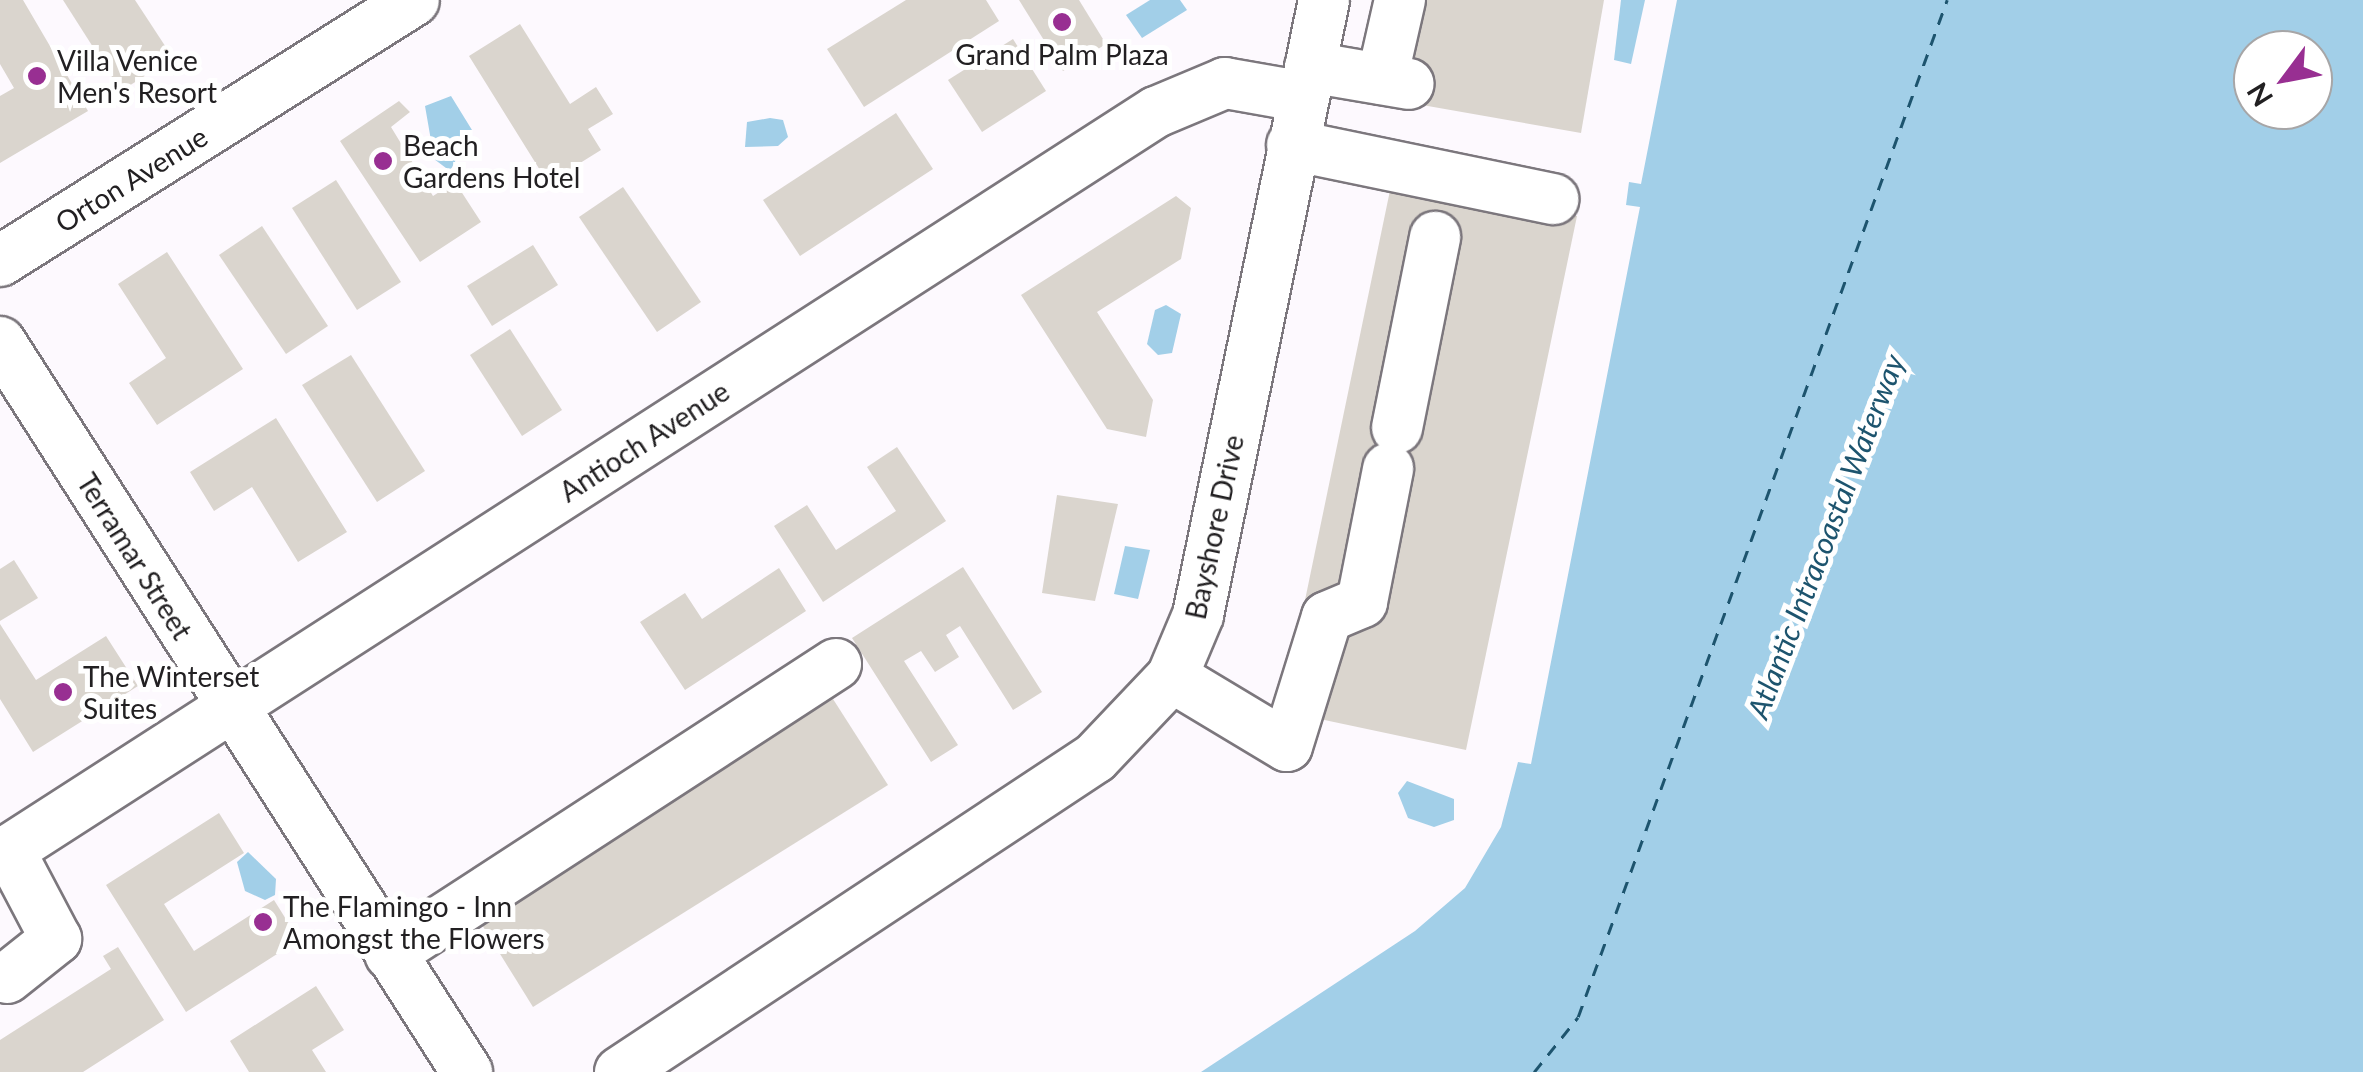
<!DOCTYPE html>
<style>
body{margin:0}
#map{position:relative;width:2363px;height:1072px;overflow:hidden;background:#fdf9fe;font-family:Lato,sans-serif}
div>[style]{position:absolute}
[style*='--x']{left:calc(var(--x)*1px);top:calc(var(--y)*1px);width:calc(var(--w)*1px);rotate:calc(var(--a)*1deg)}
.water>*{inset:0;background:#a2cfe8}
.ferry>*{height:2.5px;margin-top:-1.25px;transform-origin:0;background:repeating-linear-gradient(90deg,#1d546e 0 12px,transparent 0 22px)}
.building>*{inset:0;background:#dad5ce}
.roads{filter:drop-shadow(2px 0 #7c777d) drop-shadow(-2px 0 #7c777d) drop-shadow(0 2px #7c777d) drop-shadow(0 -2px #7c777d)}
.minor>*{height:50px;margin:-25px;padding:0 25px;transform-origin:25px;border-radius:25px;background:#fff}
.dots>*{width:28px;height:28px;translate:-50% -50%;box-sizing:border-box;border:5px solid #fff;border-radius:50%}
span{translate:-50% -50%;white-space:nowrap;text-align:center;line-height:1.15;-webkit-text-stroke:10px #fff;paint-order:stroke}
.poi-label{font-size:28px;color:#222022}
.left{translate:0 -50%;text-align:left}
.street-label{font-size:28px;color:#222022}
.water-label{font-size:30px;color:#1d546e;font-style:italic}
.north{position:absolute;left:2233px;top:30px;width:100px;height:100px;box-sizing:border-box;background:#fff;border:2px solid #a7a6a7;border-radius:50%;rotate:238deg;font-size:28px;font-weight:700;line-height:40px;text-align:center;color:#222022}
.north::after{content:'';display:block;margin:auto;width:35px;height:45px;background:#982f92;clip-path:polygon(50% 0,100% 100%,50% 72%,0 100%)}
</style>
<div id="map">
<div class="water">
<i style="clip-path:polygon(1150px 0,1180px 0,1187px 10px,1142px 38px,1126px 15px)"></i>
<i style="clip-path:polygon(1621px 0,1645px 0,1631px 64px,1614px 60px)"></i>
<i style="clip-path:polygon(evenodd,1677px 0,2363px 0,2363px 1072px,1201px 1072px,1415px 931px,1465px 888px,1501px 827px,1518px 762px,1531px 764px,1640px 207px,1626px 205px,1629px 182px,1641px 184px,1677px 0,2253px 50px,2313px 50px,2313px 110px,2253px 110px,2253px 50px)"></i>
<i style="clip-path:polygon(451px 96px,472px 130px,450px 171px,426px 153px,433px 152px,425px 106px)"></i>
<i style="clip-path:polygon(770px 118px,783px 120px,788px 137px,778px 146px,745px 147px,747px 122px)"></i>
<i style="clip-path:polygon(1166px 305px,1181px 314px,1172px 353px,1158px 355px,1147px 344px,1155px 310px)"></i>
<i style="clip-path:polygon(1125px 546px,1150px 550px,1138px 599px,1114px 594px)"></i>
<i style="clip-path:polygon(1407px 781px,1454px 799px,1454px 820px,1434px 827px,1408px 818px,1398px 793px)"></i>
<i style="clip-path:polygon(248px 852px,276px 879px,275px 895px,265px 900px,245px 891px,237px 862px)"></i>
</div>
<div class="ferry">
<i style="--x:1534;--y:1072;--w:70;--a:-51.3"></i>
<i style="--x:1578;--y:1017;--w:1082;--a:-70.06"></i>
</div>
<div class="building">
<i style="clip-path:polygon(0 0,23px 0,88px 111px,0 163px,0 96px,14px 88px,0 64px)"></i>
<i style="clip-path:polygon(63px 0,135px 0,173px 58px,121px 91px)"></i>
<i style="clip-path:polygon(906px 0,986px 0,999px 21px,864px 107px,827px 49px)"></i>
<i style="clip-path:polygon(1019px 0,1079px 0,1106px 44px,1063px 71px)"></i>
<i style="clip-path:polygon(1424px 0,1604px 0,1581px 133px,1405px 102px)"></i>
<i style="clip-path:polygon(520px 24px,570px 104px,596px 87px,613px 114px,588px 129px,601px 150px,548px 183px,469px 56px)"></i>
<i style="clip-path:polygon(1013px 39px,1046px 91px,982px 132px,948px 80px)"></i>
<i style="clip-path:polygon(399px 101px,410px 112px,391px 127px,433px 196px,455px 182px,481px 222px,420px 262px,340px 141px)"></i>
<i style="clip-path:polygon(896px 113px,933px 169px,800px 256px,763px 200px)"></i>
<i style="clip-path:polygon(1393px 176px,1577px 216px,1466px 750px,1282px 711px)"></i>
<i style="clip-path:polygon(336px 180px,401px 282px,357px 310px,292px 208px)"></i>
<i style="clip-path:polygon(623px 187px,701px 302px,657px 332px,579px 217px)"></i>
<i style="clip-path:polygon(1176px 196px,1191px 208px,1181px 259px,1097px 312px,1153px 400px,1146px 437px,1107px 429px,1021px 295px)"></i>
<i style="clip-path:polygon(262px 226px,328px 326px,286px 354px,219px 255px)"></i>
<i style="clip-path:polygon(533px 245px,558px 285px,492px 326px,467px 286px)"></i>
<i style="clip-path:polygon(167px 252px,243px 369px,157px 425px,129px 383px,166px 358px,118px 284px)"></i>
<i style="clip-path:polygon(510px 329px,562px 410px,522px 436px,470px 355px)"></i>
<i style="clip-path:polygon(351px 355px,425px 471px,377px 502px,302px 385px)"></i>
<i style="clip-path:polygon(276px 418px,347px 532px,298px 562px,252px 487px,214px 511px,190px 472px)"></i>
<i style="clip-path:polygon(897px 447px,946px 521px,823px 602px,774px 526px,807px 505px,836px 550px,896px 511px,867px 467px)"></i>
<i style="clip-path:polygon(1057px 495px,1118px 504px,1095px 601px,1042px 593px)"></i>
<i style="clip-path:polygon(14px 560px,38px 598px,0 621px,0 569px)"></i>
<i style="clip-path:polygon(963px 567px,1042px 692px,1013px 710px,960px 626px,946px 635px,959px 657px,935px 672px,921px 651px,904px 661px,958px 745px,931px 762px,852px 638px)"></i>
<i style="clip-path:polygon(779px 568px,806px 611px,685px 690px,640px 622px,685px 593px,702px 619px)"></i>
<i style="clip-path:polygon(0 624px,36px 680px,106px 636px,138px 686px,33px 752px,0 699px)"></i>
<i style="clip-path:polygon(833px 699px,888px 785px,533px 1007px,479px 920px)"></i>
<i style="clip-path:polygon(219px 813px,244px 853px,164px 904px,194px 951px,274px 900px,299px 940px,186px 1012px,106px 885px)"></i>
<i style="clip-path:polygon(118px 947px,164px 1020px,83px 1072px,0 1072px,0 1040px,111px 969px,103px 956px)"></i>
<i style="clip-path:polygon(316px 986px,344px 1030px,312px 1050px,326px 1072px,249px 1072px,230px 1041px)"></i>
</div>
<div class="roads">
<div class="minor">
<i style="--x:1310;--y:67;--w:100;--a:9.7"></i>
<i style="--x:1382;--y:79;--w:81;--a:-77.2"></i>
<i style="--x:1292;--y:145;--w:267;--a:11.7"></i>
<i style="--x:0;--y:261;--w:489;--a:-32.2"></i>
<i style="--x:0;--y:342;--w:867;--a:57.39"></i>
<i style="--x:1397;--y:428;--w:195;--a:-78.7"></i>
<i style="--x:1172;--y:677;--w:134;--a:31"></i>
<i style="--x:1287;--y:746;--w:135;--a:-72.8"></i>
<i style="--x:1327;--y:617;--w:38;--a:-23"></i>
<i style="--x:1362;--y:602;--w:136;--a:-78.9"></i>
<i style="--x:0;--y:856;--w:1375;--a:-32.77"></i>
<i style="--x:1156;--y:112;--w:75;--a:-22.8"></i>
<i style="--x:1225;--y:83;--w:80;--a:10"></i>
<i style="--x:390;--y:954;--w:532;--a:-33.03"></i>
<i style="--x:7;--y:978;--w:63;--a:-38.5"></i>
<i style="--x:56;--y:939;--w:101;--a:-117.8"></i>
<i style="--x:620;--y:1072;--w:569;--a:-33.47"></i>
<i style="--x:1095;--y:758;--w:112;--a:-46.5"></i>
<i style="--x:1172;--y:677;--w:67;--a:-67.2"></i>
<i style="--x:1198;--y:615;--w:628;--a:-78.42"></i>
</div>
</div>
<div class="dots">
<i style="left:1062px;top:22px;background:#982f92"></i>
<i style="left:37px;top:76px;background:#982f92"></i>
<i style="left:383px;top:161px;background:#982f92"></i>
<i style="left:63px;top:692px;background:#982f92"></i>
<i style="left:263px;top:922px;background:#982f92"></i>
</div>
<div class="poi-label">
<span style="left:1062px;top:54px">Grand Palm Plaza</span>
<span class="left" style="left:57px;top:76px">Villa Venice<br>Men's Resort</span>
<span class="left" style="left:403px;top:161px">Beach<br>Gardens Hotel</span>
<span class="left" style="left:83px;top:692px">The Winterset<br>Suites</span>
<span class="left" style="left:283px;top:922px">The Flamingo - Inn<br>Amongst the Flowers</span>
</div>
<div class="street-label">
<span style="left:131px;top:179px;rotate:-32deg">Orton Avenue</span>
<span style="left:644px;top:441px;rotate:-33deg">Antioch Avenue</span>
<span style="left:1214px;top:527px;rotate:-78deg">Bayshore Drive</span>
<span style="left:135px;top:556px;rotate:58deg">Terramar Street</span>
</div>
<div class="water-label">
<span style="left:1825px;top:536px;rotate:-69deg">Atlantic Intracoastal Waterway</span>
</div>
<div class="north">N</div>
</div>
